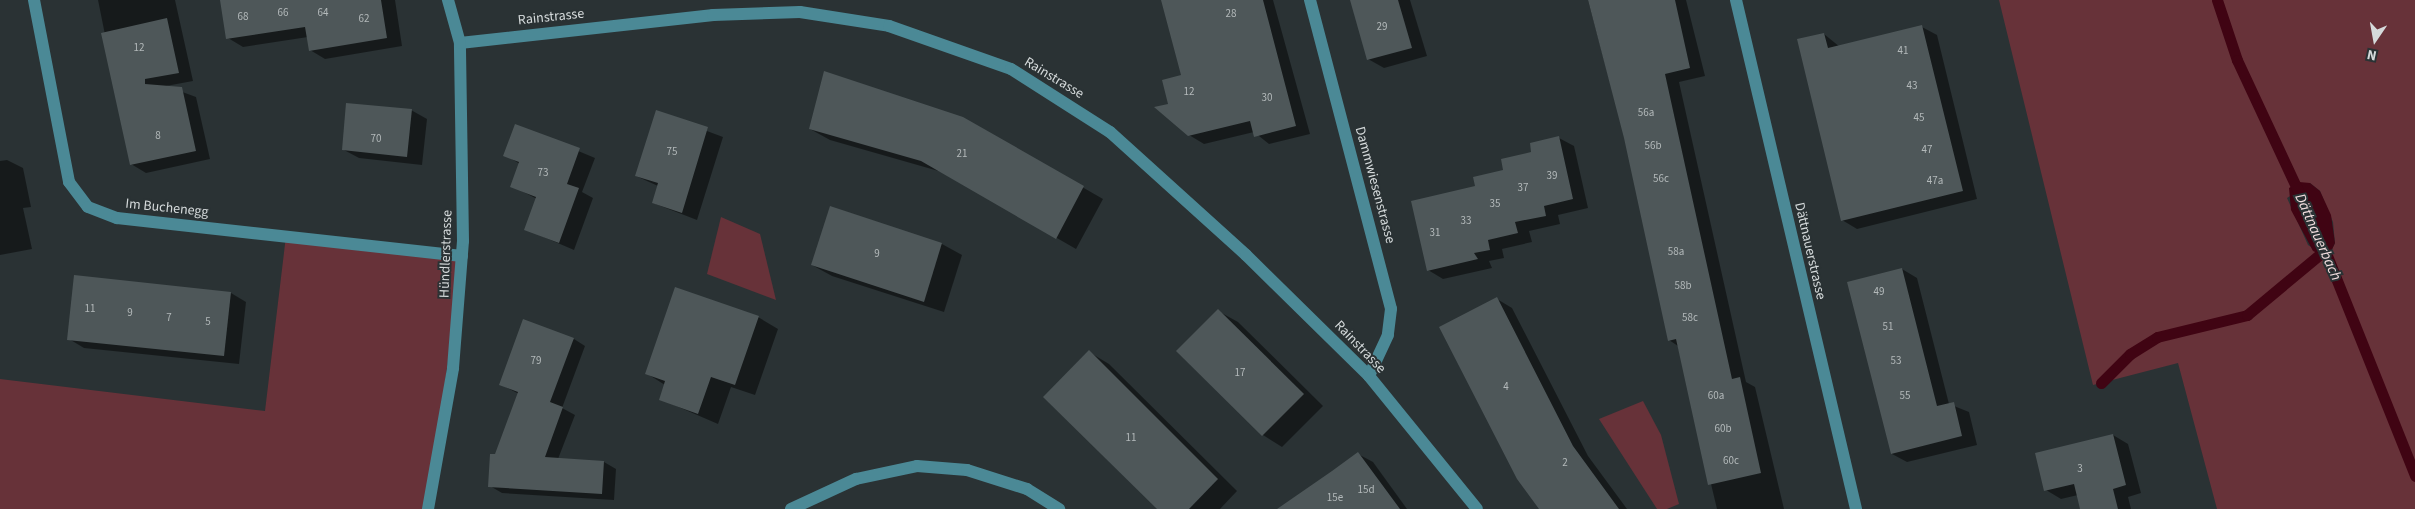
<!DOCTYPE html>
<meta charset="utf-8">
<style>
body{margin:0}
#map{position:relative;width:2415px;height:509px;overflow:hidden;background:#2a3234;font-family:"Source Sans 3",sans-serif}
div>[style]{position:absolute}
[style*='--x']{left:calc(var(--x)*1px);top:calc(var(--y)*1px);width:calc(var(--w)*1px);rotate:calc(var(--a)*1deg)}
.green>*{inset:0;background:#673239}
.water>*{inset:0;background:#400413}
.shadow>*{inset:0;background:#0007}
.stream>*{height:11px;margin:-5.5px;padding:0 5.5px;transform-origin:5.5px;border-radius:5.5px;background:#400413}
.building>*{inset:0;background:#4e5759}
.minor>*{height:12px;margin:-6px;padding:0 6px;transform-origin:6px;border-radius:6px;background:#4b8996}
span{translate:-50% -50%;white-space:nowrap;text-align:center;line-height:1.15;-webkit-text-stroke:4px #2a3234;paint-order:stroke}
.number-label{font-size:11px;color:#b3b9ba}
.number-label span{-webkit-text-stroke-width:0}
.street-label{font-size:14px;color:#d5dadb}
.water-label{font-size:15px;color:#f3dedf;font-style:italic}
.north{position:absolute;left:2350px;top:15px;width:50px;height:50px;-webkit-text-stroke:4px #2a3234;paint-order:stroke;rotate:192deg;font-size:14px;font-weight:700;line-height:20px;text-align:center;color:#d5dadb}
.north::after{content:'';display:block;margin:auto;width:18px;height:22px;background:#d5dadb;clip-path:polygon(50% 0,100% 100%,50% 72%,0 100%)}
</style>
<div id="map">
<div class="green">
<i style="clip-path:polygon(evenodd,1999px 0,2415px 0,2415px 509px,2217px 509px,2178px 363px,2093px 385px,1999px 0,2310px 183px,2320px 191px,2333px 222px,2335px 243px,2328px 258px,2308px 245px,2287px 198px,2310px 183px)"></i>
<i style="clip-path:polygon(721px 217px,760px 234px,776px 300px,707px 274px)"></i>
<i style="clip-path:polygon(286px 236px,462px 256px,428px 509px,0 509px,0 379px,265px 411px)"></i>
<i style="clip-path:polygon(1643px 401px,1661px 435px,1679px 504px,1667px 509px,1657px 509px,1599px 419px)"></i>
</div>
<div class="water">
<i style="clip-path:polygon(2299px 182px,2310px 183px,2320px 191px,2331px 215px,2335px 243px,2328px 258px,2313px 251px,2291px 210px,2289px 188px)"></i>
</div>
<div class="shadow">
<i style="clip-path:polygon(98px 0,175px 0,193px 81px,166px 86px,196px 97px,210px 159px,146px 173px,131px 164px)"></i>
<i style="clip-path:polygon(221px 0,395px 0,402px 46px,325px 59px,310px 50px,308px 37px,243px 47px,228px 38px)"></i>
<i style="clip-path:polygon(1162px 0,1273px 0,1310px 134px,1269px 144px,1254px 132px,1204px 144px,1189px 135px,1169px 105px,1182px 76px)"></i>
<i style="clip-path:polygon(1351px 0,1410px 0,1427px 56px,1384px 68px,1368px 59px)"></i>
<i style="clip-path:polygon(1588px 0,1686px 0,1705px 76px,1679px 82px,1746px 382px,1755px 387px,1784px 509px,1717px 509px,1678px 346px,1669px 340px,1625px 138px)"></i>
<i style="clip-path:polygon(1922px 27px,1937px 35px,1977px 199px,1857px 229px,1842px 220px,1824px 34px,1840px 47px)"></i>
<i style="clip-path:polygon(411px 110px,427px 119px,422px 165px,359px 158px,344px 150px)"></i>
<i style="clip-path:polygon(656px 112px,723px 137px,697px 220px,653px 203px,658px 186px,636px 176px)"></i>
<i style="clip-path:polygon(962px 118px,1103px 199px,1076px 249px,942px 172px,830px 140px,810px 129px)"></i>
<i style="clip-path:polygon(516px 125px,595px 158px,582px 192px,593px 198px,574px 250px,525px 229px,537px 199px,512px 186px,520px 164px,505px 155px)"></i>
<i style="clip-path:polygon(1559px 138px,1574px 146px,1588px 208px,1558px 215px,1560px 224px,1529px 231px,1532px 242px,1502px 249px,1504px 258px,1489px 261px,1492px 268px,1443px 279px,1428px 270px,1477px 187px)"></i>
<i style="clip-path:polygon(7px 160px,23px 168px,31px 207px,23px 208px,32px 249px,0 255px,0 161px)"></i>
<i style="clip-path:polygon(831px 208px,942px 244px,962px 255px,944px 312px,832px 276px,812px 265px)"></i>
<i style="clip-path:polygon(1902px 269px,1917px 278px,1949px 404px,1969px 412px,1977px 445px,1907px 462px,1892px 454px)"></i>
<i style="clip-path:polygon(231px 293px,246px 302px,239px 364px,84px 348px,69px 339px)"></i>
<i style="clip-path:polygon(1497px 299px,1512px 308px,1588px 456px,1627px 509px,1541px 509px)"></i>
<i style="clip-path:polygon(1218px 311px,1238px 322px,1323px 406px,1282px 447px,1263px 435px)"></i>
<i style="clip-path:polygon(758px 317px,778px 329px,755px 395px,731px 387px,718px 424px,660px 399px,665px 385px,646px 373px)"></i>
<i style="clip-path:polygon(574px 339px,585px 346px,562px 408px,575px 415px,558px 459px,604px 462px,616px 469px,614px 500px,502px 493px,490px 486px,519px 394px,500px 384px)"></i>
<i style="clip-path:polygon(1089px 352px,1109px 364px,1237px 491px,1220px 509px,1158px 509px)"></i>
<i style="clip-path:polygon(2113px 435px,2128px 444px,2141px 493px,2128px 497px,2131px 509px,2082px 509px,2078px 495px,2061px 499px,2046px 490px)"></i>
<i style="clip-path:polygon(1358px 454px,1373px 462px,1407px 509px,1291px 509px)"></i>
</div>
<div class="stream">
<i style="--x:2217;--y:0;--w:63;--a:71.6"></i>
<i style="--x:2237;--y:60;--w:149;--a:65"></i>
<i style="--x:2322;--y:243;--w:251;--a:68.2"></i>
<i style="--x:2101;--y:383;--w:41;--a:-45"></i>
<i style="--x:2130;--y:354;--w:32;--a:-32"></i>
<i style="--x:2157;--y:337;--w:93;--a:-13.7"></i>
<i style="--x:2247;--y:315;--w:102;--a:-39.8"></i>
</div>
<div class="building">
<i style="clip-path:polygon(220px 0,381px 0,387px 38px,309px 51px,305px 27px,226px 39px)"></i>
<i style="clip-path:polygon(1161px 0,1263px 0,1296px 126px,1254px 137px,1250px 121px,1188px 136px,1154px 107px,1168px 104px,1162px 80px,1181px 75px)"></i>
<i style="clip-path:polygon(1350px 0,1398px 0,1412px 48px,1367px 60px)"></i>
<i style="clip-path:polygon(1588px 0,1675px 0,1690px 68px,1665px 74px,1732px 379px,1740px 377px,1761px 473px,1708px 485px,1676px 339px,1668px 341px,1624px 138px)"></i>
<i style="clip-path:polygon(167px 18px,179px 73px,145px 79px,145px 84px,182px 87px,196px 151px,130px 165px,101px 33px)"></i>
<i style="clip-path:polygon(1922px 25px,1963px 191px,1841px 221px,1797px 39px,1824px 33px,1828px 48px)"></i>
<i style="clip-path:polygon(824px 71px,963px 117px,1084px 186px,1056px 239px,921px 161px,809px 129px)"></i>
<i style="clip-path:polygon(346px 103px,412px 109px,407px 157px,342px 150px)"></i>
<i style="clip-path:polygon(656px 110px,708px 127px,682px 213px,652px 203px,658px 183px,635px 176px)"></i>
<i style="clip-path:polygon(515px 124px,580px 148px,567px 184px,579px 188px,559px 243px,524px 230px,536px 197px,510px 187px,519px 162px,503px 156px)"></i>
<i style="clip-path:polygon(1559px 136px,1573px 199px,1544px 206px,1546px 216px,1515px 222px,1518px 233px,1488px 240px,1490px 250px,1474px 253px,1478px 259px,1427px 271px,1411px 201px,1475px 186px,1473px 177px,1503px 170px,1501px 159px,1531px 152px,1530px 143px)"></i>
<i style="clip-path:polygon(830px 206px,942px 243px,924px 302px,811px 265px)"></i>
<i style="clip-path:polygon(1902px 268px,1937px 406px,1954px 402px,1962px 436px,1891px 454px,1847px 282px)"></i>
<i style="clip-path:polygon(74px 275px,231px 292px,224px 356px,67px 340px)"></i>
<i style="clip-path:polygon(675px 287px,759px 316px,735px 385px,711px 377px,698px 414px,659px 400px,665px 381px,645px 374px)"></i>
<i style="clip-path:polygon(1497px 297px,1573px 446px,1619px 509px,1539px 509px,1517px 479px,1439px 327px)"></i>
<i style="clip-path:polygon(1218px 309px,1304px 394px,1262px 436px,1176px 351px)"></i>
<i style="clip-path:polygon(523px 319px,574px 338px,550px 402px,563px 407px,545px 457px,604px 461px,602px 494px,488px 487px,490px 454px,495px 454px,518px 392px,499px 385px)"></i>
<i style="clip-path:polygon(1089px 350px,1218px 479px,1189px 509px,1157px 509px,1043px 397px)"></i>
<i style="clip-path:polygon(2113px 434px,2126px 485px,2113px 489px,2118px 509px,2080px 509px,2074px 484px,2044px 491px,2035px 453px)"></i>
<i style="clip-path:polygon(1358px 452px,1400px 509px,1277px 509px,1332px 471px)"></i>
</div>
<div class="minor">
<i style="--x:34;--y:0;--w:185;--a:79.1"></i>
<i style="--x:69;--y:182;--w:31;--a:53"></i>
<i style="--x:88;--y:207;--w:31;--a:21"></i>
<i style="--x:117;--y:218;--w:347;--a:6.3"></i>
<i style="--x:1310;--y:0;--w:319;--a:75.3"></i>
<i style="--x:1391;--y:309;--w:26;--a:97"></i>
<i style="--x:1388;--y:335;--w:45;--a:114.9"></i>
<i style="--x:1736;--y:0;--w:523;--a:76.73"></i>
<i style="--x:460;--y:43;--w:255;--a:-6.3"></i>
<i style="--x:713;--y:15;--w:87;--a:-2"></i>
<i style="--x:800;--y:12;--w:90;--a:8.9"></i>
<i style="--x:889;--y:26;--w:129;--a:19.4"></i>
<i style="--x:1011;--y:69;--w:117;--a:32.5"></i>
<i style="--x:1110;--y:132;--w:183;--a:42.1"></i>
<i style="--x:1246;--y:255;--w:173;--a:44.5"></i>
<i style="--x:1369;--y:376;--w:171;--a:50.9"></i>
<i style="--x:428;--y:509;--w:143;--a:-79.9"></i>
<i style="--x:453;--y:368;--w:127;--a:-85.5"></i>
<i style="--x:463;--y:241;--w:198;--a:-90.9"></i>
<i style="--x:460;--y:43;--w:45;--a:-105.6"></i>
<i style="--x:791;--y:509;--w:72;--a:-24.8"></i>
<i style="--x:856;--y:479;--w:62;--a:-12"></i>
<i style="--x:917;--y:466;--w:50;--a:4.6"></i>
<i style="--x:967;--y:470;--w:63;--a:17.6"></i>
<i style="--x:1027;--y:489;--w:38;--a:32"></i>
</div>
<div class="number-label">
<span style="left:283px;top:13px">66</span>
<span style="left:323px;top:13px">64</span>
<span style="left:1231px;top:14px">28</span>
<span style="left:243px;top:17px">68</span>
<span style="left:364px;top:19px">62</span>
<span style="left:1382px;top:27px">29</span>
<span style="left:139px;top:48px">12</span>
<span style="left:1903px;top:51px">41</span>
<span style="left:1912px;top:86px">43</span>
<span style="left:1189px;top:92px">12</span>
<span style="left:1267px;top:98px">30</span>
<span style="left:1646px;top:113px">56a</span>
<span style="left:1919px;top:118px">45</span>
<span style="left:158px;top:136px">8</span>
<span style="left:376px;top:139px">70</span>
<span style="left:1653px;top:146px">56b</span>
<span style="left:1927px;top:150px">47</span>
<span style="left:672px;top:152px">75</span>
<span style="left:962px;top:154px">21</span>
<span style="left:543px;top:173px">73</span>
<span style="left:1552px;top:176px">39</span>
<span style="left:1661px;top:179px">56c</span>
<span style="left:1935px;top:181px">47a</span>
<span style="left:1523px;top:188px">37</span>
<span style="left:1495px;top:204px">35</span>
<span style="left:1466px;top:221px">33</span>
<span style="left:1435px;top:233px">31</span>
<span style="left:1676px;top:252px">58a</span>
<span style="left:877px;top:254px">9</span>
<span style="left:1683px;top:286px">58b</span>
<span style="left:1879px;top:292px">49</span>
<span style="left:90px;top:309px">11</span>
<span style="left:130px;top:313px">9</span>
<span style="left:169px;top:318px">7</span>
<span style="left:1690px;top:318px">58c</span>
<span style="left:208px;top:322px">5</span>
<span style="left:1888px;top:327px">51</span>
<span style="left:536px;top:361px">79</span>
<span style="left:1896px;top:361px">53</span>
<span style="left:1240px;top:373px">17</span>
<span style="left:1506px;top:387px">4</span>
<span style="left:1716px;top:396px">60a</span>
<span style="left:1905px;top:396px">55</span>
<span style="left:1723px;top:429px">60b</span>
<span style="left:1131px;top:438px">11</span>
<span style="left:1731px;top:461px">60c</span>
<span style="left:1565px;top:463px">2</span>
<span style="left:2080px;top:469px">3</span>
<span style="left:1366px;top:490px">15d</span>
<span style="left:1335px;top:498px">15e</span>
</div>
<div class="street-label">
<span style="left:551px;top:17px;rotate:-6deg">Rainstrasse</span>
<span style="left:1054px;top:78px;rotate:31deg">Rainstrasse</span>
<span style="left:1375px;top:185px;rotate:75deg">Dammwiesenstrasse</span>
<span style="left:167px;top:208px;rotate:6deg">Im Buchenegg</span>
<span style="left:1810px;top:251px;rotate:77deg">Dättnauerstrasse</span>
<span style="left:446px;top:254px;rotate:-88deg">Hündlerstrasse</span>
<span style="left:1360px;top:347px;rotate:46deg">Rainstrasse</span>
</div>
<div class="water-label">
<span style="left:2318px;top:237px;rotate:66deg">Dättnauerbach</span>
</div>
<div class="north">N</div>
</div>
